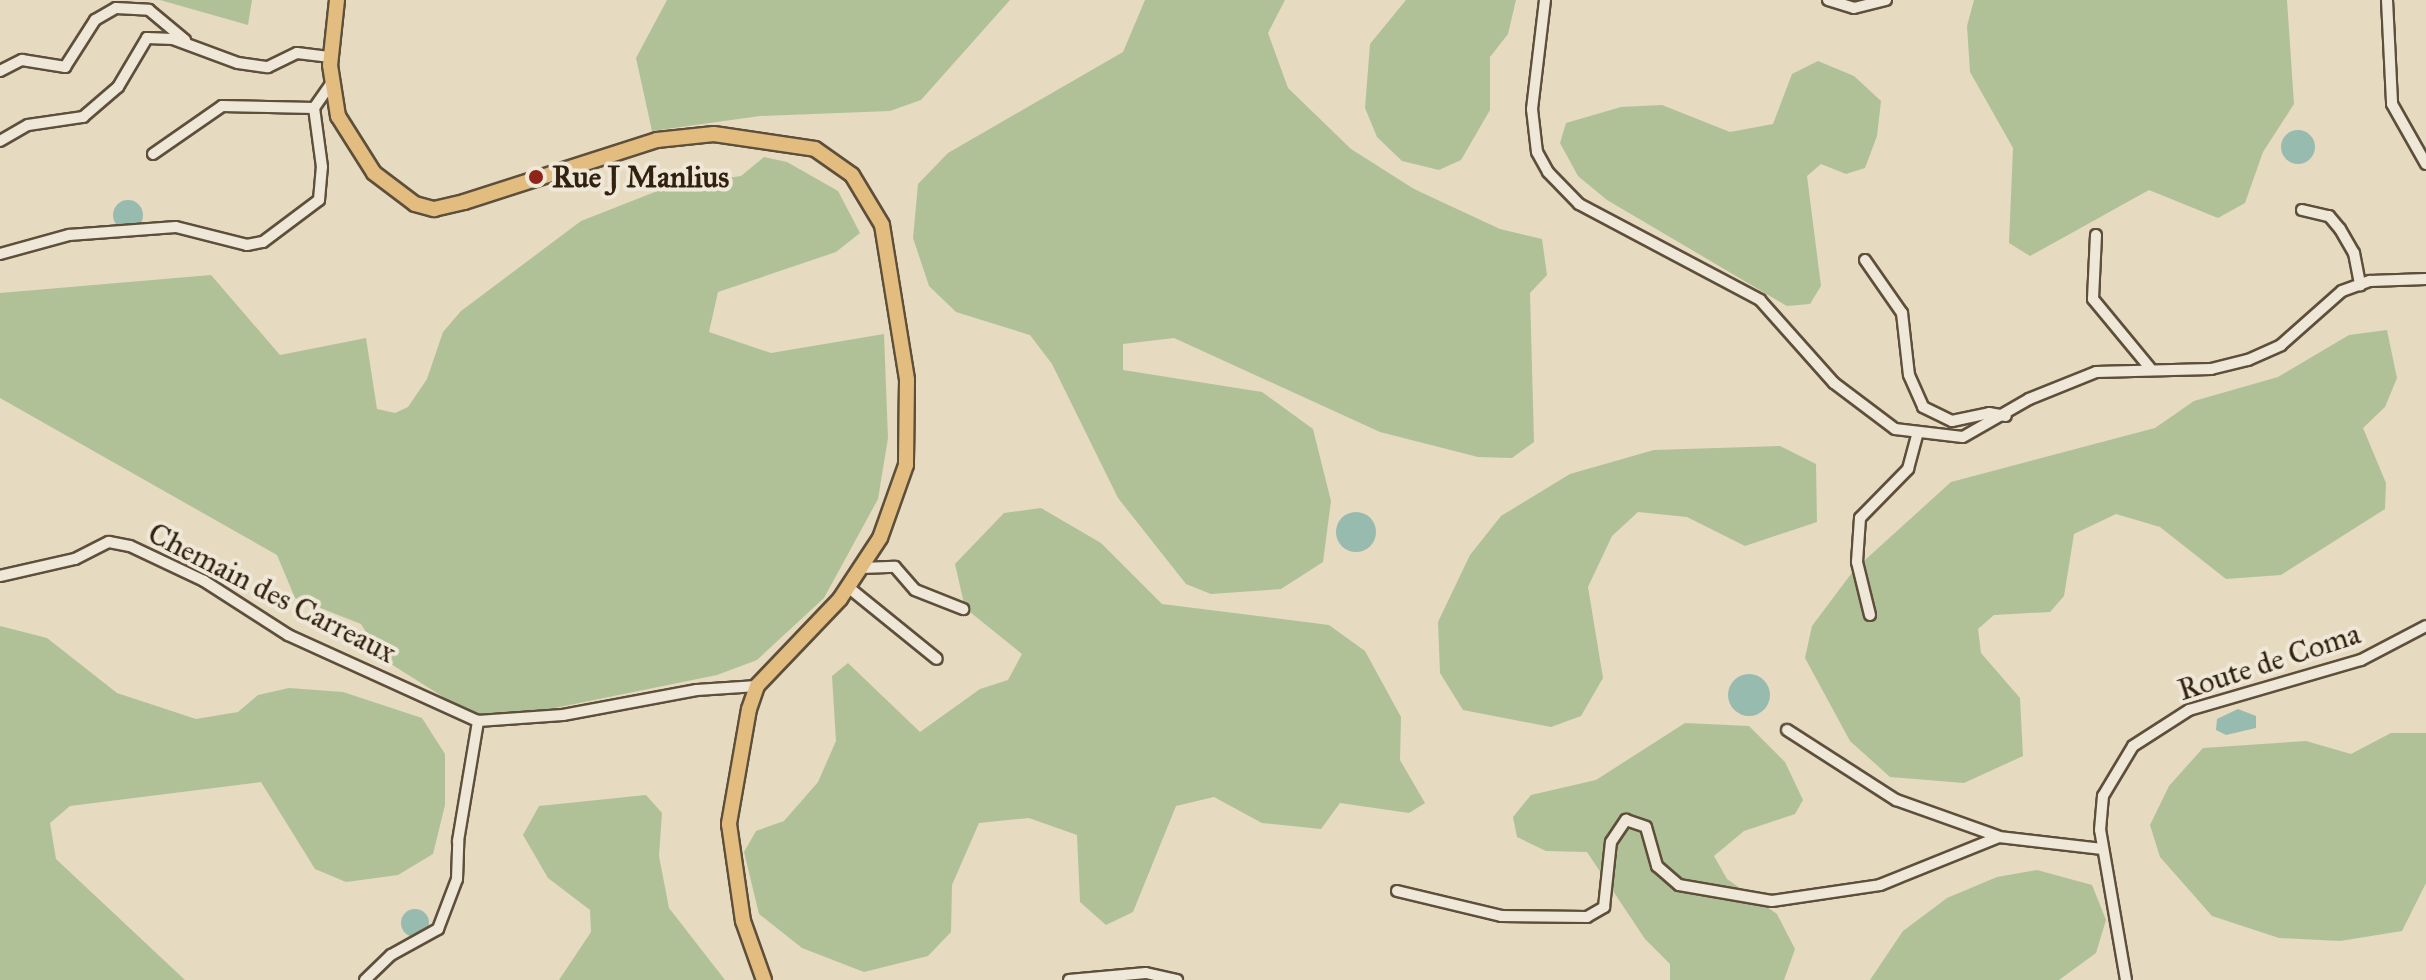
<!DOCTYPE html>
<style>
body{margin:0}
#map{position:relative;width:2426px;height:980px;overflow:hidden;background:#e6dac1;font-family:"IM FELL Great Primer",serif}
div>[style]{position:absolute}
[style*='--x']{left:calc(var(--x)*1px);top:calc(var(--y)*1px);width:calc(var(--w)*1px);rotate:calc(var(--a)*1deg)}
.green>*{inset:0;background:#b0c197}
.water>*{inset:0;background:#97bbae}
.round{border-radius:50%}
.roads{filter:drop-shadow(2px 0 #5e4f3b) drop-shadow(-2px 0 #5e4f3b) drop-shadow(0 2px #5e4f3b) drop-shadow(0 -2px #5e4f3b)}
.minor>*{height:10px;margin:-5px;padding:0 5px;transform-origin:5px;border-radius:5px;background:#efe7d7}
.major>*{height:14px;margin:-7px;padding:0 7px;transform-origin:7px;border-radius:7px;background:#e3bd80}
.dots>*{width:22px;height:22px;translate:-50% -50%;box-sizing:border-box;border:4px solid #efe7d7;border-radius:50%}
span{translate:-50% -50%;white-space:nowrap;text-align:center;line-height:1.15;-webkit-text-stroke:8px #efe7d7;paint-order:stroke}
.poi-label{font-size:30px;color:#31210e;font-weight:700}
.left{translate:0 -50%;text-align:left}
.street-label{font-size:30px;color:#31210e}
</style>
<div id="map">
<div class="green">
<i style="clip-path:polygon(160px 0,252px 0,248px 25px)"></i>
<i style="clip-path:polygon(667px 0,1010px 0,921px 100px,890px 111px,760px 116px,652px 131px,636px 58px)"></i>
<i style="clip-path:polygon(1145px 0,1285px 0,1268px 33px,1288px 88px,1351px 149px,1414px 189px,1500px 229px,1542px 239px,1547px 275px,1530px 293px,1534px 442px,1512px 458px,1478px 457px,1380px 432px,1174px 338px,1123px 344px,1123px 370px,1262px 392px,1313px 429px,1331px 501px,1323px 562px,1281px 589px,1211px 594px,1186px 584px,1118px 498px,1052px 364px,1030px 335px,956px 312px,929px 286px,913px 238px,918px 184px,948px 153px,1123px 52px)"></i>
<i style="clip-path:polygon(1406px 0,1516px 0,1508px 34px,1490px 57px,1490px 110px,1461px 160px,1439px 170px,1402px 161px,1377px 137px,1365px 108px,1370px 44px)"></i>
<i style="clip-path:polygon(1974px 0,2287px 0,2294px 104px,2263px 152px,2245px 203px,2218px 218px,2149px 190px,2030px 256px,2009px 243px,2013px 148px,1970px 72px,1967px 26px)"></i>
<i style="clip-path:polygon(1818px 61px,1854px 76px,1881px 101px,1877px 136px,1865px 168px,1846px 174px,1821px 164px,1807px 176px,1821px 286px,1810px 304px,1787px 306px,1607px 200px,1578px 176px,1560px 143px,1566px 123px,1621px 107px,1662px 105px,1730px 132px,1773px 124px,1792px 74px)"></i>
<i style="clip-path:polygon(764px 157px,787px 162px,838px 191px,860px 233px,836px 252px,718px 292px,709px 332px,771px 353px,884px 334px,888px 438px,878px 499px,824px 598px,757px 660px,717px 675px,505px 718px,467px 712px,383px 659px,361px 624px,295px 598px,277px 555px,0 398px,0 293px,211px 275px,280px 355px,366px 338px,377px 409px,395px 413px,408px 407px,427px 379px,443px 332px,461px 311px,581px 221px,665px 188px,741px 176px)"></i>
<i style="clip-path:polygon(2387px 330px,2397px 378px,2385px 407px,2363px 428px,2386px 483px,2385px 509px,2281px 575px,2226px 579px,2160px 527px,2116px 514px,2074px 534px,2064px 596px,2050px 612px,1994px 615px,1978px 629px,1981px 653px,2020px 698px,2023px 756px,1964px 783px,1890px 777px,1850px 741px,1805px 658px,1812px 626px,1854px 570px,1951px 482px,2155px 428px,2194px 401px,2278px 377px,2349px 335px)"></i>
<i style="clip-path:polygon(1780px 446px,1816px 464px,1817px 522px,1745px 546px,1687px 517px,1638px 512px,1612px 536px,1588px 587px,1603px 678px,1581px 716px,1551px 727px,1463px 710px,1440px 673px,1438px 622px,1470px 555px,1501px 516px,1570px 474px,1654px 450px)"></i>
<i style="clip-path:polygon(1041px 508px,1101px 543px,1162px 604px,1329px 625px,1365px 651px,1401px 717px,1400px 760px,1425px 803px,1409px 813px,1340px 803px,1321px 829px,1262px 823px,1214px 797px,1176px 806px,1133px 912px,1106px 925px,1080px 902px,1077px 835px,1029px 818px,979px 823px,952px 885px,951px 932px,928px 956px,864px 972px,802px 948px,759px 914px,744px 852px,756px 831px,784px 821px,818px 782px,836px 741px,832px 676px,848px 663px,920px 732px,980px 689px,1008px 680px,1022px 654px,965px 608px,955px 564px,1004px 513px)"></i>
<i style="clip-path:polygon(0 626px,47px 638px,117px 693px,196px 719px,238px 712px,258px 695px,289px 688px,343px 692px,422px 718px,445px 754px,445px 805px,433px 854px,398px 875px,346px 882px,315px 869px,261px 782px,70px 806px,50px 823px,56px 859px,185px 980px,0 980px)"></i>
<i style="clip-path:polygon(1685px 723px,1749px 726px,1785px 762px,1803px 800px,1795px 814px,1744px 831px,1714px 856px,1727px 879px,1777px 914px,1795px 949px,1784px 980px,1670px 980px,1670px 964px,1645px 939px,1587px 852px,1546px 851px,1517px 837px,1513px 817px,1531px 795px,1596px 780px)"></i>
<i style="clip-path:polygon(2391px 733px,2426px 733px,2426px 883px,2402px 931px,2340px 941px,2279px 938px,2212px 916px,2160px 857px,2150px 825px,2169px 786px,2203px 748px,2306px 741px,2351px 754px)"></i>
<i style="clip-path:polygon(646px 795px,662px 813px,659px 856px,669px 908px,725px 980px,559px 980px,591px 932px,590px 910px,548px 878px,523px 835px,539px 806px)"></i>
<i style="clip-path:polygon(2037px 870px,2092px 885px,2106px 920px,2096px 953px,2059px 980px,1870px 980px,1903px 931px,1947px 898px,1997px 877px)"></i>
</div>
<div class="water">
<i class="round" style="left:2281px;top:130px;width:34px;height:34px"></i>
<i class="round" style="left:113px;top:200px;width:30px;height:30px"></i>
<i class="round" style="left:1336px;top:512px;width:40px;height:40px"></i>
<i class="round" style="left:1728px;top:674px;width:42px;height:42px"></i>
<i style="clip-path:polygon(2238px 709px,2256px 716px,2256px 728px,2226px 735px,2216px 730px,2217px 719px)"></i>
<i class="round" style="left:401px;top:909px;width:28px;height:28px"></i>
</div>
<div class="roads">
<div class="minor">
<i style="--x:1545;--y:0;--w:110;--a:96.8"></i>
<i style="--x:1532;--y:109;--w:43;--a:83.4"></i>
<i style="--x:1537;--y:152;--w:23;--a:61"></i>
<i style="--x:1548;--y:172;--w:45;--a:45.9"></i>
<i style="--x:1579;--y:204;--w:205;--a:27.9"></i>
<i style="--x:1760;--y:300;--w:111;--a:48.3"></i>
<i style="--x:1834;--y:383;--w:76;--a:37"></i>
<i style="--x:1895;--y:429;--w:68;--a:6.7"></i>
<i style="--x:1963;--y:437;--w:76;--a:-29.9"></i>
<i style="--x:2029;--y:399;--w:72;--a:-21.9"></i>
<i style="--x:2096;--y:372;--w:115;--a:-1.5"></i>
<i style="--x:2211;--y:369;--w:38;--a:-14"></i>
<i style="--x:2248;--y:360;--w:36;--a:-24"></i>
<i style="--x:2281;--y:345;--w:81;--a:-41.5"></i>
<i style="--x:2342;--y:291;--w:30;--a:-20"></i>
<i style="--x:2370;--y:281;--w:56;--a:-2"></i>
<i style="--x:1828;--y:0;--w:27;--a:17"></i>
<i style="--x:1854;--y:8;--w:33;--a:-14"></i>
<i style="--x:2387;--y:0;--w:104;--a:87.2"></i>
<i style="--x:2392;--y:104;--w:69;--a:60.5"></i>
<i style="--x:0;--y:71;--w:25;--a:-27"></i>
<i style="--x:22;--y:60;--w:44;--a:9.2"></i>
<i style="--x:65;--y:67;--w:56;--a:-57.4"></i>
<i style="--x:95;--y:20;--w:24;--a:-30"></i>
<i style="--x:116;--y:8;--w:33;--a:3"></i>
<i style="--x:149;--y:10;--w:47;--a:39.8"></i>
<i style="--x:0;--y:141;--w:32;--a:-30"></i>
<i style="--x:28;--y:125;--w:56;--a:-8.3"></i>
<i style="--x:83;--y:117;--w:46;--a:-40.6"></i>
<i style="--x:118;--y:87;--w:57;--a:-59.4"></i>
<i style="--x:147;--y:38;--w:26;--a:2"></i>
<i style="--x:173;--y:39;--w:69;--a:20.3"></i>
<i style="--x:238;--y:63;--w:30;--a:8"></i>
<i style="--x:268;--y:67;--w:32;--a:-26"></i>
<i style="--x:297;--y:53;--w:34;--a:7"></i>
<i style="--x:153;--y:154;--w:84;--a:-34.8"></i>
<i style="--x:222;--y:106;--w:92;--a:1.2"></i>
<i style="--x:2302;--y:210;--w:28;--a:13"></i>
<i style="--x:2329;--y:216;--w:17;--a:50"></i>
<i style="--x:2340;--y:229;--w:28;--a:60"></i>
<i style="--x:2354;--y:253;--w:33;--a:79"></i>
<i style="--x:2096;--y:235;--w:64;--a:92.7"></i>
<i style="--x:2093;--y:299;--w:89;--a:50.4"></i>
<i style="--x:0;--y:254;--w:72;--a:-15.4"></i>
<i style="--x:69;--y:235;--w:107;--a:-4.3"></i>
<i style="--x:176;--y:227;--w:73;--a:14.2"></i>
<i style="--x:247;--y:245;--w:16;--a:-11"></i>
<i style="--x:263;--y:242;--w:70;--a:-36.9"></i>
<i style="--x:319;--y:200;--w:33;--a:-85"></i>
<i style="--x:322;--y:167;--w:60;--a:-97.7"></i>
<i style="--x:314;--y:108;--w:29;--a:-55"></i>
<i style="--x:1865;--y:260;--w:65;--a:55.1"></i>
<i style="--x:1902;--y:313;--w:62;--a:83.6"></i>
<i style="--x:1909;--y:375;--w:35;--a:66"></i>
<i style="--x:1923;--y:407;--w:32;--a:26"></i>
<i style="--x:1952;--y:421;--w:38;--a:-12"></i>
<i style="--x:1989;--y:413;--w:17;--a:10"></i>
<i style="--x:861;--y:568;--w:34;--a:-2"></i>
<i style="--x:895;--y:567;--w:30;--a:49"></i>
<i style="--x:915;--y:590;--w:52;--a:21.6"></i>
<i style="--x:0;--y:576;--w:77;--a:-12.8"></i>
<i style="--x:75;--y:559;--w:38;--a:-27"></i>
<i style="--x:109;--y:542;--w:21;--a:11"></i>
<i style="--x:130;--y:546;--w:82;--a:25.3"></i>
<i style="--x:204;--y:581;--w:100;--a:32.7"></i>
<i style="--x:288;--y:635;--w:209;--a:24.4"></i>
<i style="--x:478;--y:721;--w:85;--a:-4"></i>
<i style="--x:563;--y:715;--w:136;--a:-10.6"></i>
<i style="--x:697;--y:690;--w:60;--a:-3.8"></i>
<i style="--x:848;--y:587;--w:114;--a:39"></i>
<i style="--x:1870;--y:615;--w:55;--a:-103.8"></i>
<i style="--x:1857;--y:562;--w:44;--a:-86.1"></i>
<i style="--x:1860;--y:518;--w:69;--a:-45.6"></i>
<i style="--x:1908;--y:469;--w:35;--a:-75"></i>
<i style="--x:1787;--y:730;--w:130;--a:32.7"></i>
<i style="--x:1896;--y:800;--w:107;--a:19.6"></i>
<i style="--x:1397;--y:891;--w:107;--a:13.5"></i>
<i style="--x:1501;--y:916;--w:86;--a:0.7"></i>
<i style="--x:1587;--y:917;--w:20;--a:-30"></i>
<i style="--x:1604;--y:907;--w:65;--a:-83.9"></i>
<i style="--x:1611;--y:842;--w:27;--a:-56"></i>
<i style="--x:1626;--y:820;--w:21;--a:19"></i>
<i style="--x:1646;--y:827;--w:41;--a:74.2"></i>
<i style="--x:1657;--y:866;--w:29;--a:41"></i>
<i style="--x:1679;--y:885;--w:94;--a:9.8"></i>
<i style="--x:1772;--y:901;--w:109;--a:-8.4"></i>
<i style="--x:1880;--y:885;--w:128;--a:-22"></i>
<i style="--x:1999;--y:837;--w:104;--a:6.6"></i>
<i style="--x:365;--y:980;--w:36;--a:-44"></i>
<i style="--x:391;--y:955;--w:54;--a:-29"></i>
<i style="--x:438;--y:929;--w:53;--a:-69.2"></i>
<i style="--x:457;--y:879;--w:38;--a:-88"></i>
<i style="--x:458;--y:841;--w:122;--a:-80.5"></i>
<i style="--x:1069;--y:980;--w:77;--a:-5.2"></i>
<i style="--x:1146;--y:973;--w:32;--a:13"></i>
<i style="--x:2126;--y:980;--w:152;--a:-99.8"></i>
<i style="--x:2100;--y:830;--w:34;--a:-85"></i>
<i style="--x:2103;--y:796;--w:58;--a:-59"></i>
<i style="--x:2133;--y:746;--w:67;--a:-32.7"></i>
<i style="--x:2189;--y:710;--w:179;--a:-16.2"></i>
<i style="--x:2361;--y:660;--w:73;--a:-27.6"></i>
</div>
<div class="major">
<i style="--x:337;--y:0;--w:65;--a:96.1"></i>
<i style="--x:330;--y:65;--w:52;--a:81.1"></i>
<i style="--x:338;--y:116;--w:67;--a:57.7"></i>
<i style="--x:374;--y:173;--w:51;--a:37.1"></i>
<i style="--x:415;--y:204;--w:20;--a:15"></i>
<i style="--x:434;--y:209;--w:31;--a:-13"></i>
<i style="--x:464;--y:202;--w:203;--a:-17.8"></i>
<i style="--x:657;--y:140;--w:57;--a:-6"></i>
<i style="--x:714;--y:134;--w:102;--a:8.4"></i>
<i style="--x:815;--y:149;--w:45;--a:35.1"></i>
<i style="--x:852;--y:175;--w:58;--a:59"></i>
<i style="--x:882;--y:225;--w:157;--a:80.8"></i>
<i style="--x:907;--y:380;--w:85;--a:90.7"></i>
<i style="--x:906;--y:465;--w:77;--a:109.6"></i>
<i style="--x:880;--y:538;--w:73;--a:123.3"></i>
<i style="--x:840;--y:599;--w:120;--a:133.7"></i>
<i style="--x:757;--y:686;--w:24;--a:109"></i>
<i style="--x:749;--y:709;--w:117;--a:99.9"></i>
<i style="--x:729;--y:824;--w:98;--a:81.8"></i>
<i style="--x:743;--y:921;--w:63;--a:70.4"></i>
</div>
</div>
<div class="dots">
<i style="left:536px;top:177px;background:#8f2418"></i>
</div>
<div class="poi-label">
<span class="left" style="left:552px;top:177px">Rue J Manlius</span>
</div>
<div class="street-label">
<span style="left:272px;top:593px;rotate:27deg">Chemain des Carreaux</span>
<span style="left:2269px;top:662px;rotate:-18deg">Route de Coma</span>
</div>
</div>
